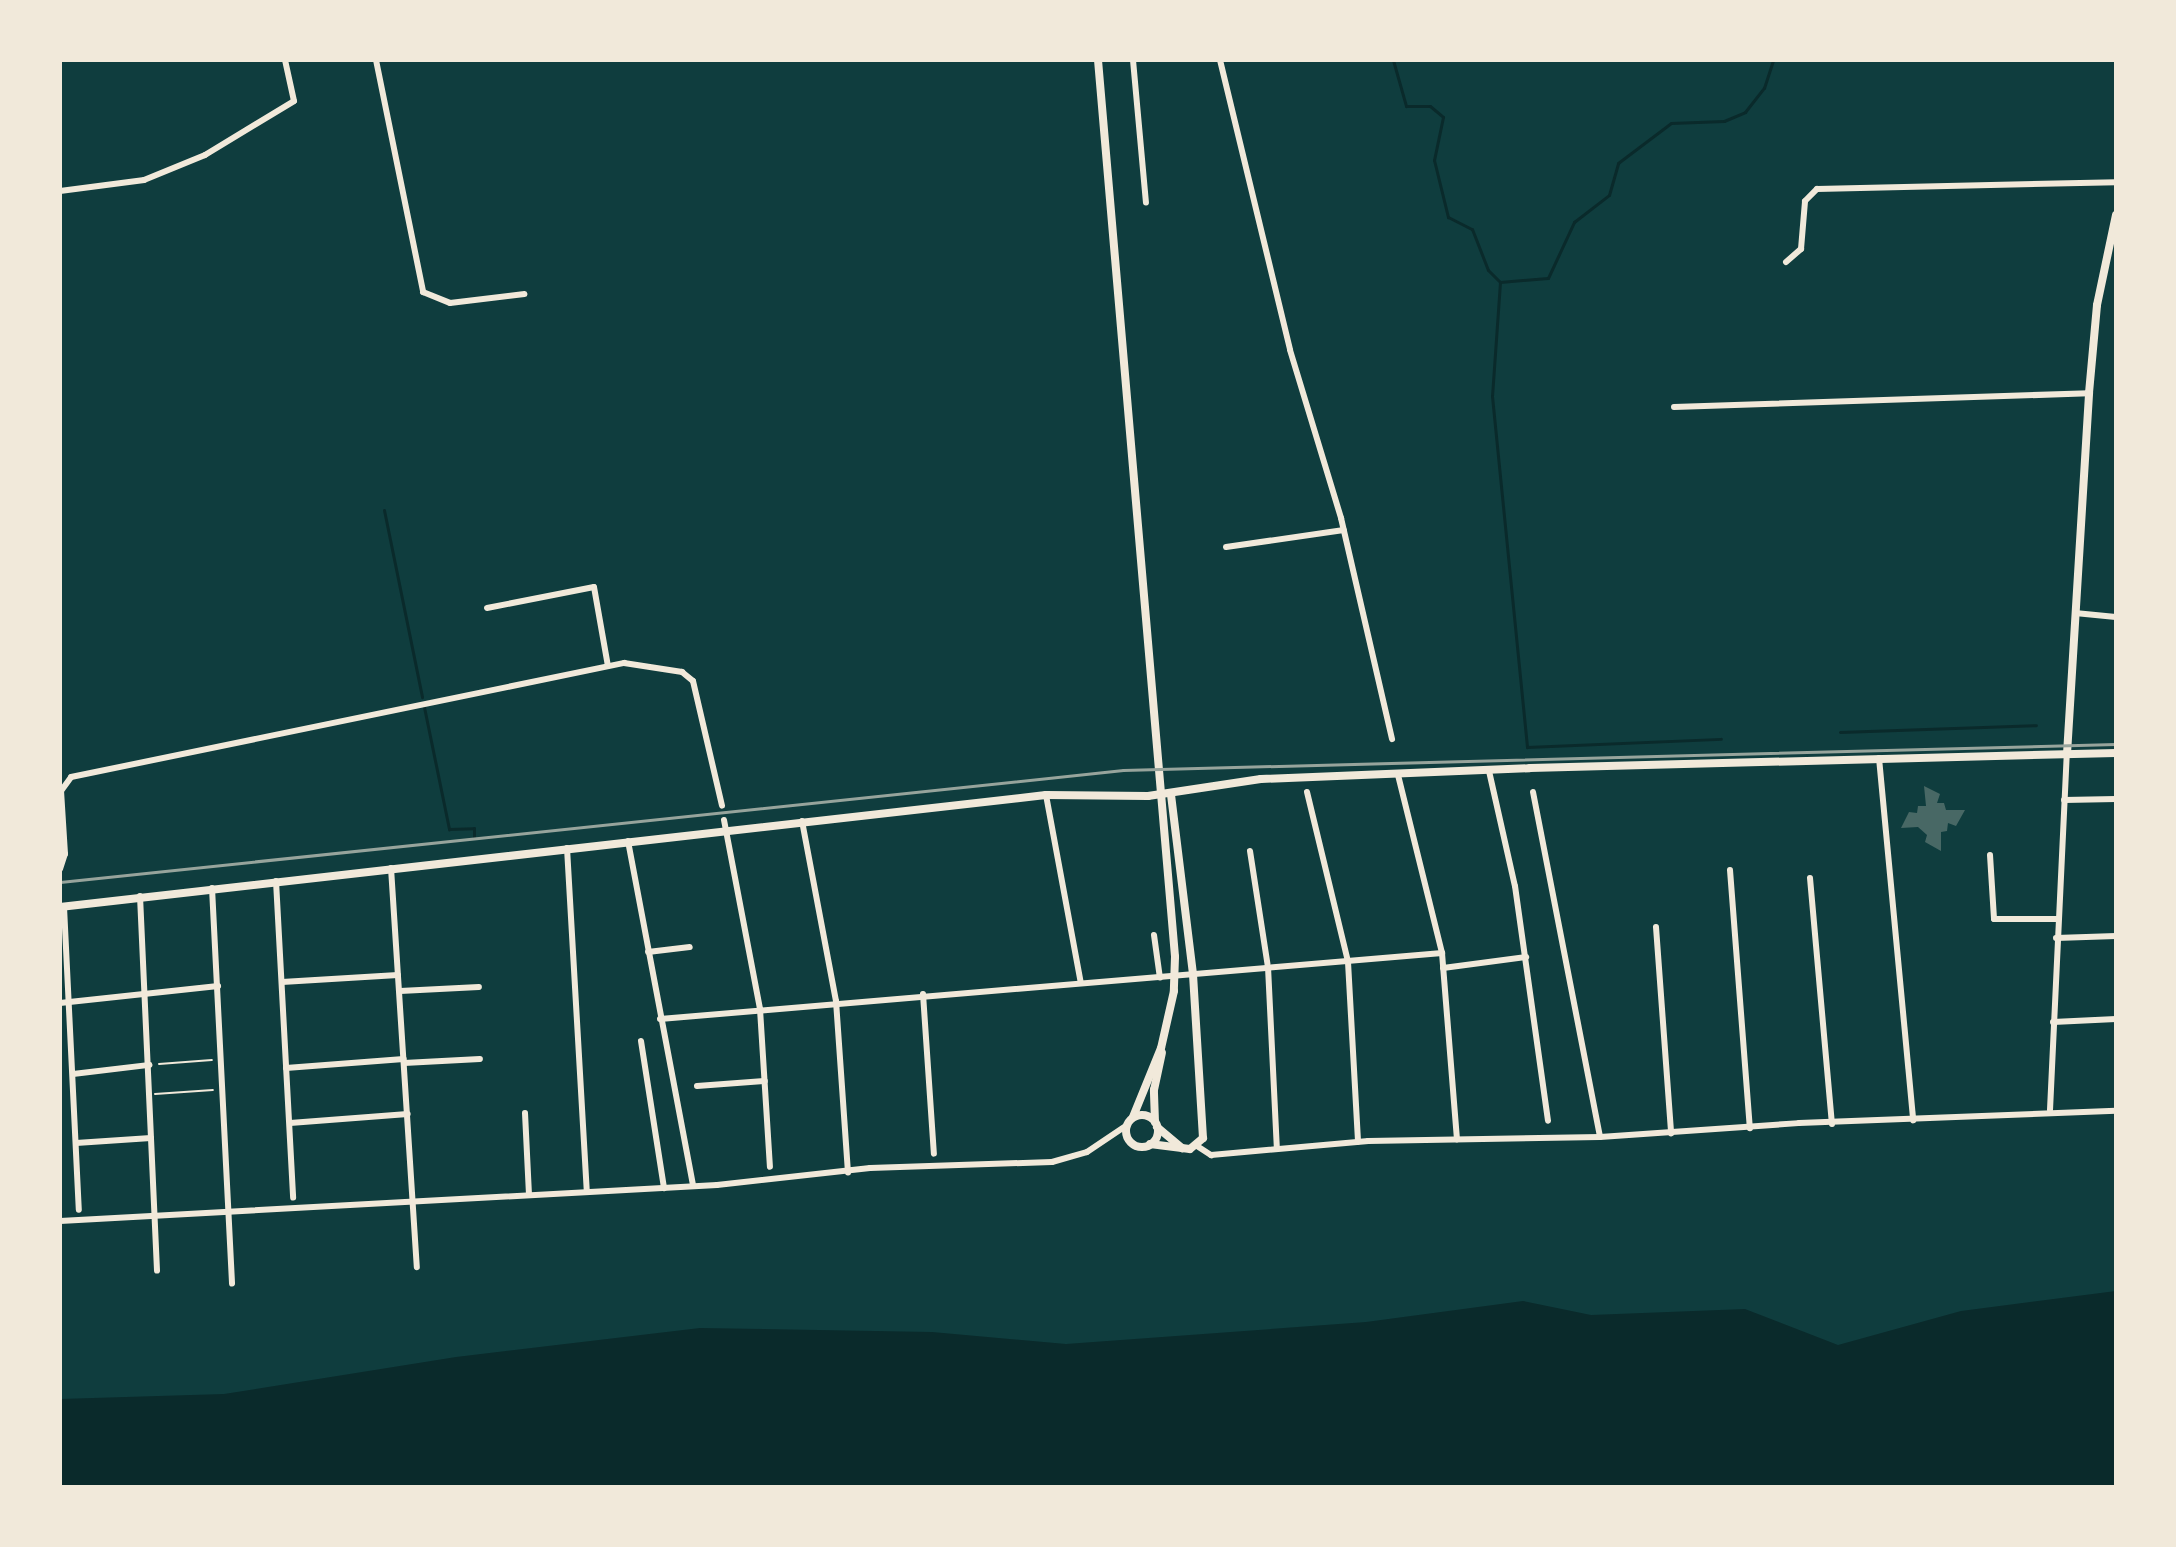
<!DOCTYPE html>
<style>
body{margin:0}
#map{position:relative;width:2176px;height:1547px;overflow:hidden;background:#0f3d3e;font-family:Mulish,sans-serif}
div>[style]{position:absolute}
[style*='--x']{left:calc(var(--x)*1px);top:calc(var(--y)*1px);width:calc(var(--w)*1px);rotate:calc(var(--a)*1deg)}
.water>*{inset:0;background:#0a2a2b}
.stream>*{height:3px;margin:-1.5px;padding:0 1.5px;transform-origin:1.5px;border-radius:1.5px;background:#0a2a2b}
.building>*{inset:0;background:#486865}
.path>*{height:2px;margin:-1px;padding:0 1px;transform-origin:1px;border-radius:1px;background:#f1e9da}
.minor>*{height:6px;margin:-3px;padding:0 3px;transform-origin:3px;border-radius:3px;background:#f1e9da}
.tertiary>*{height:8px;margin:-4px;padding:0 4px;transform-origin:4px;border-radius:4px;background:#f1e9da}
.tertiary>.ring{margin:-4px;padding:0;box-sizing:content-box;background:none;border:8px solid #f1e9da;border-radius:50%}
.rail>*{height:3px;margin:-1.5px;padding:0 1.5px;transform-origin:1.5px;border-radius:1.5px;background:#97a49c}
span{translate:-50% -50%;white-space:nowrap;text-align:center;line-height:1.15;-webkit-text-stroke:6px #f1e9da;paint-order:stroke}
.frame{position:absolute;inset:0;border:62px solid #f1e9da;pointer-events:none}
</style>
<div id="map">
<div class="water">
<i style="clip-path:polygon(2116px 1291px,2116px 1487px,60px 1487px,60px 1399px,224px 1394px,456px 1357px,700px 1328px,932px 1332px,1066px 1344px,1366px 1322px,1523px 1301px,1591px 1315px,1745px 1309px,1838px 1345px,1961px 1311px)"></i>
</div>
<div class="stream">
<i style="--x:1393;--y:60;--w:48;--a:74.2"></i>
<i style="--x:1406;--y:106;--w:24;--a:0"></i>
<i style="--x:1430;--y:106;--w:17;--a:40"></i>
<i style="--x:1443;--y:117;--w:44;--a:101.8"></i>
<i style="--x:1434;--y:160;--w:59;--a:76.2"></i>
<i style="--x:1448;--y:217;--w:27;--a:27"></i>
<i style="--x:1472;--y:229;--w:44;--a:68.7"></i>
<i style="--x:1488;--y:270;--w:17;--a:45"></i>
<i style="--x:1500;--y:282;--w:114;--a:94"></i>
<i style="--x:1492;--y:396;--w:353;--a:84.3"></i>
<i style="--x:1527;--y:747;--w:194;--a:-2.4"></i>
<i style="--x:1500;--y:282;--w:48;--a:-4.8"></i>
<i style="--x:1548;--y:278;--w:62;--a:-65.1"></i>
<i style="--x:1574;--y:222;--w:44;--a:-37.6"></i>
<i style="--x:1609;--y:195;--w:33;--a:-74"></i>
<i style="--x:1618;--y:163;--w:66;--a:-37"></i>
<i style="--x:1671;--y:123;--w:53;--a:-2.2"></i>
<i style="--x:1724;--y:121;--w:23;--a:-23"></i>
<i style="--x:1745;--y:112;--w:31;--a:-52"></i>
<i style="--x:1764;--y:88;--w:29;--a:-72"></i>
<i style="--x:384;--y:510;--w:191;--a:78.5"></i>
<i style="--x:424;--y:707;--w:125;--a:78.4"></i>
<i style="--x:449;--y:829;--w:25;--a:-2"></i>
<i style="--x:474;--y:828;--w:9;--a:90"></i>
<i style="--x:1840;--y:732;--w:196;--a:-2"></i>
</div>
<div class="building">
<i style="clip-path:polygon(1924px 786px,1940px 794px,1937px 803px,1944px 803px,1946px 810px,1965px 810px,1956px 826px,1948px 823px,1947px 831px,1941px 832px,1941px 851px,1925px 842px,1927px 835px,1918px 827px,1901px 828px,1909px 812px,1917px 813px,1918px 806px,1926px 806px)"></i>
</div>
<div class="path">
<i style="--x:159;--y:1064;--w:53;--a:-4.3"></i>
<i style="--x:155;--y:1094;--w:58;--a:-3.9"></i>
</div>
<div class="minor">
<i style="--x:376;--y:60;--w:237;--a:78.5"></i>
<i style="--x:423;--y:292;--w:29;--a:22"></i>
<i style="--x:450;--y:303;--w:75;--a:-6.9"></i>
<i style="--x:1133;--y:60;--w:143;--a:84.8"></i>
<i style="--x:1220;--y:60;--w:298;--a:76.4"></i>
<i style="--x:1290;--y:350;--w:176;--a:73.1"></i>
<i style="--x:1341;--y:518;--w:227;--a:77"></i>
<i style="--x:60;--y:191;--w:85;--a:-7.5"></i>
<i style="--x:144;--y:180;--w:66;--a:-22.3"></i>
<i style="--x:205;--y:155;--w:104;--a:-31.2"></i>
<i style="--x:294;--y:101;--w:42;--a:-102.4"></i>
<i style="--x:1786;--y:262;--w:20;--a:-41"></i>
<i style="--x:1801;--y:249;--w:48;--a:-85.2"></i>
<i style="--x:1805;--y:201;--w:17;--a:-45"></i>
<i style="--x:1817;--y:189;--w:299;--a:-1.3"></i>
<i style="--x:1674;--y:407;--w:415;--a:-1.9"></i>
<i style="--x:1226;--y:547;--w:119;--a:-8.2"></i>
<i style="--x:487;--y:608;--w:109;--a:-11.1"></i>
<i style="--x:594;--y:587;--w:80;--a:80"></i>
<i style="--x:2075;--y:613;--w:41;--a:5.6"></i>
<i style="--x:1879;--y:758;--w:364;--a:84.6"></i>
<i style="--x:1489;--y:771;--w:118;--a:77.3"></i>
<i style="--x:1515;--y:886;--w:237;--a:82"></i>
<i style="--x:1398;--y:775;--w:183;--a:76.1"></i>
<i style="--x:1442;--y:953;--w:187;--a:85.4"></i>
<i style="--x:1307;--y:792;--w:175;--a:76.4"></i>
<i style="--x:1348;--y:962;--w:180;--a:86.8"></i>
<i style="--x:1533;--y:792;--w:351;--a:79"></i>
<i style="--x:1046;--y:795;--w:191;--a:79.5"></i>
<i style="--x:2064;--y:800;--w:52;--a:-1.1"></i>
<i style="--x:724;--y:820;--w:192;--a:79.2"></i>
<i style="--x:760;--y:1009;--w:158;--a:86.4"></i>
<i style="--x:802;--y:821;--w:183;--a:79.3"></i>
<i style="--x:836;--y:1001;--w:172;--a:86"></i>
<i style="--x:628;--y:841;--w:351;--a:79.3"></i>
<i style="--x:567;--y:848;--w:343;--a:86.7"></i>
<i style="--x:1250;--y:851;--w:117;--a:81.2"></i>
<i style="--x:1268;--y:967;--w:182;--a:87.2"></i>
<i style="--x:1990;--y:855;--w:64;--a:86.4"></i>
<i style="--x:1994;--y:919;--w:64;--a:0"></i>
<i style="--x:391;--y:868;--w:400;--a:86.3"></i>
<i style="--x:60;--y:869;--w:16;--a:-72"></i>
<i style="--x:65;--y:854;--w:63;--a:-93.6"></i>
<i style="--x:61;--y:791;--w:17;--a:-54"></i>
<i style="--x:71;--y:777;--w:565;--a:-11.65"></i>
<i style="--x:624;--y:663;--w:59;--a:8.8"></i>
<i style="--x:682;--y:672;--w:14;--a:39"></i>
<i style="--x:693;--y:681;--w:128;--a:76.9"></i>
<i style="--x:1730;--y:870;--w:259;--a:85.6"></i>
<i style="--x:1810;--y:878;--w:247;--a:84.9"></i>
<i style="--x:276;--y:881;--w:317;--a:86.9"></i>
<i style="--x:212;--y:888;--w:396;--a:87.1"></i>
<i style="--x:140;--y:896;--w:375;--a:87.4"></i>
<i style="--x:64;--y:907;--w:303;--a:87.2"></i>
<i style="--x:1656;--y:927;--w:207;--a:85.8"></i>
<i style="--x:1154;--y:935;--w:43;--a:82.1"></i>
<i style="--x:2056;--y:938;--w:60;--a:-1.9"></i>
<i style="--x:648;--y:952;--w:42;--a:-6.8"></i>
<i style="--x:1443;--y:968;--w:84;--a:-7.5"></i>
<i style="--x:282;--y:982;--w:116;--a:-3.5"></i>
<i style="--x:400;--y:991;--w:79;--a:-2.9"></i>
<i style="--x:923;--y:994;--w:160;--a:86.1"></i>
<i style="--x:60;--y:1003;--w:159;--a:-6.1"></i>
<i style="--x:660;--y:1019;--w:785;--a:-4.82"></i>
<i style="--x:2053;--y:1022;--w:63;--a:-2.7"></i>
<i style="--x:641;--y:1041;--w:149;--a:81.1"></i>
<i style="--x:404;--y:1063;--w:76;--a:-3"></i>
<i style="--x:286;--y:1068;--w:118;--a:-4.4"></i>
<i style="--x:73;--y:1074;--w:77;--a:-6.8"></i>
<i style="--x:697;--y:1086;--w:68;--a:-4.2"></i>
<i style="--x:2050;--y:1110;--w:356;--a:-87.3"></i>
<i style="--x:525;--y:1113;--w:82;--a:87.2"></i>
<i style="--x:290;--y:1123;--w:118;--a:-4.4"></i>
<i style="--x:76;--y:1143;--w:75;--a:-3.8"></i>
<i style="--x:1197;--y:1146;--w:17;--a:33"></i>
<i style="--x:1211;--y:1155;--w:158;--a:-5.1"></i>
<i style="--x:1368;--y:1141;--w:232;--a:-1"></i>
<i style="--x:1600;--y:1137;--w:199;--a:-4"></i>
<i style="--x:1799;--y:1123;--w:317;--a:-2.2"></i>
<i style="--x:60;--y:1221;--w:658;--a:-3.14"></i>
<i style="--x:717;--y:1185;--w:154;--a:-6.3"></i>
<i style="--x:870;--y:1168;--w:182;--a:-1.9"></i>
<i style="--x:1052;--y:1162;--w:36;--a:-16"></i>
<i style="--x:1087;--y:1152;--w:48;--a:-34"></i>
</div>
<div class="tertiary">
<i style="--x:1098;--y:60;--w:900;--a:85.09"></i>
<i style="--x:1175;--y:957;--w:34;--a:92"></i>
<i style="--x:1174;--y:991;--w:58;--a:102.8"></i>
<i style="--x:1161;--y:1048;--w:74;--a:112.1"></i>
<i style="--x:2067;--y:754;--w:362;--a:-86.5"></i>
<i style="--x:2089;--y:393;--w:88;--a:-84.8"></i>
<i style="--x:2097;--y:305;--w:92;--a:-78.1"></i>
<i style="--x:60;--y:907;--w:992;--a:-6.48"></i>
<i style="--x:1046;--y:795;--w:102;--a:0.6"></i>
<i style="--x:1148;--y:796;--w:114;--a:-8.6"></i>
<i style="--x:1261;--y:779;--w:269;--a:-2.3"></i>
<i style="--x:1530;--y:768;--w:586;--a:-1.47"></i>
<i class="ring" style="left:1126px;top:1115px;width:24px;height:24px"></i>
<i style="--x:1155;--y:1122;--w:32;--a:-92"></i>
<i style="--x:1154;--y:1090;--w:38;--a:-78"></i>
<i style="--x:1157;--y:1127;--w:33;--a:40"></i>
<i style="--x:1150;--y:1144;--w:40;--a:7.1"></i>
<i style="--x:1190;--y:1149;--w:17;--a:-40"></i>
<i style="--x:1203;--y:1138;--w:164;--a:-93.5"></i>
<i style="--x:1193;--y:974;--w:181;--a:-97"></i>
</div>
<div class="rail">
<i style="--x:60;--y:882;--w:1069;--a:-6.01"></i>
<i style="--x:1123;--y:770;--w:993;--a:-1.5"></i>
</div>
<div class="frame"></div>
</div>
